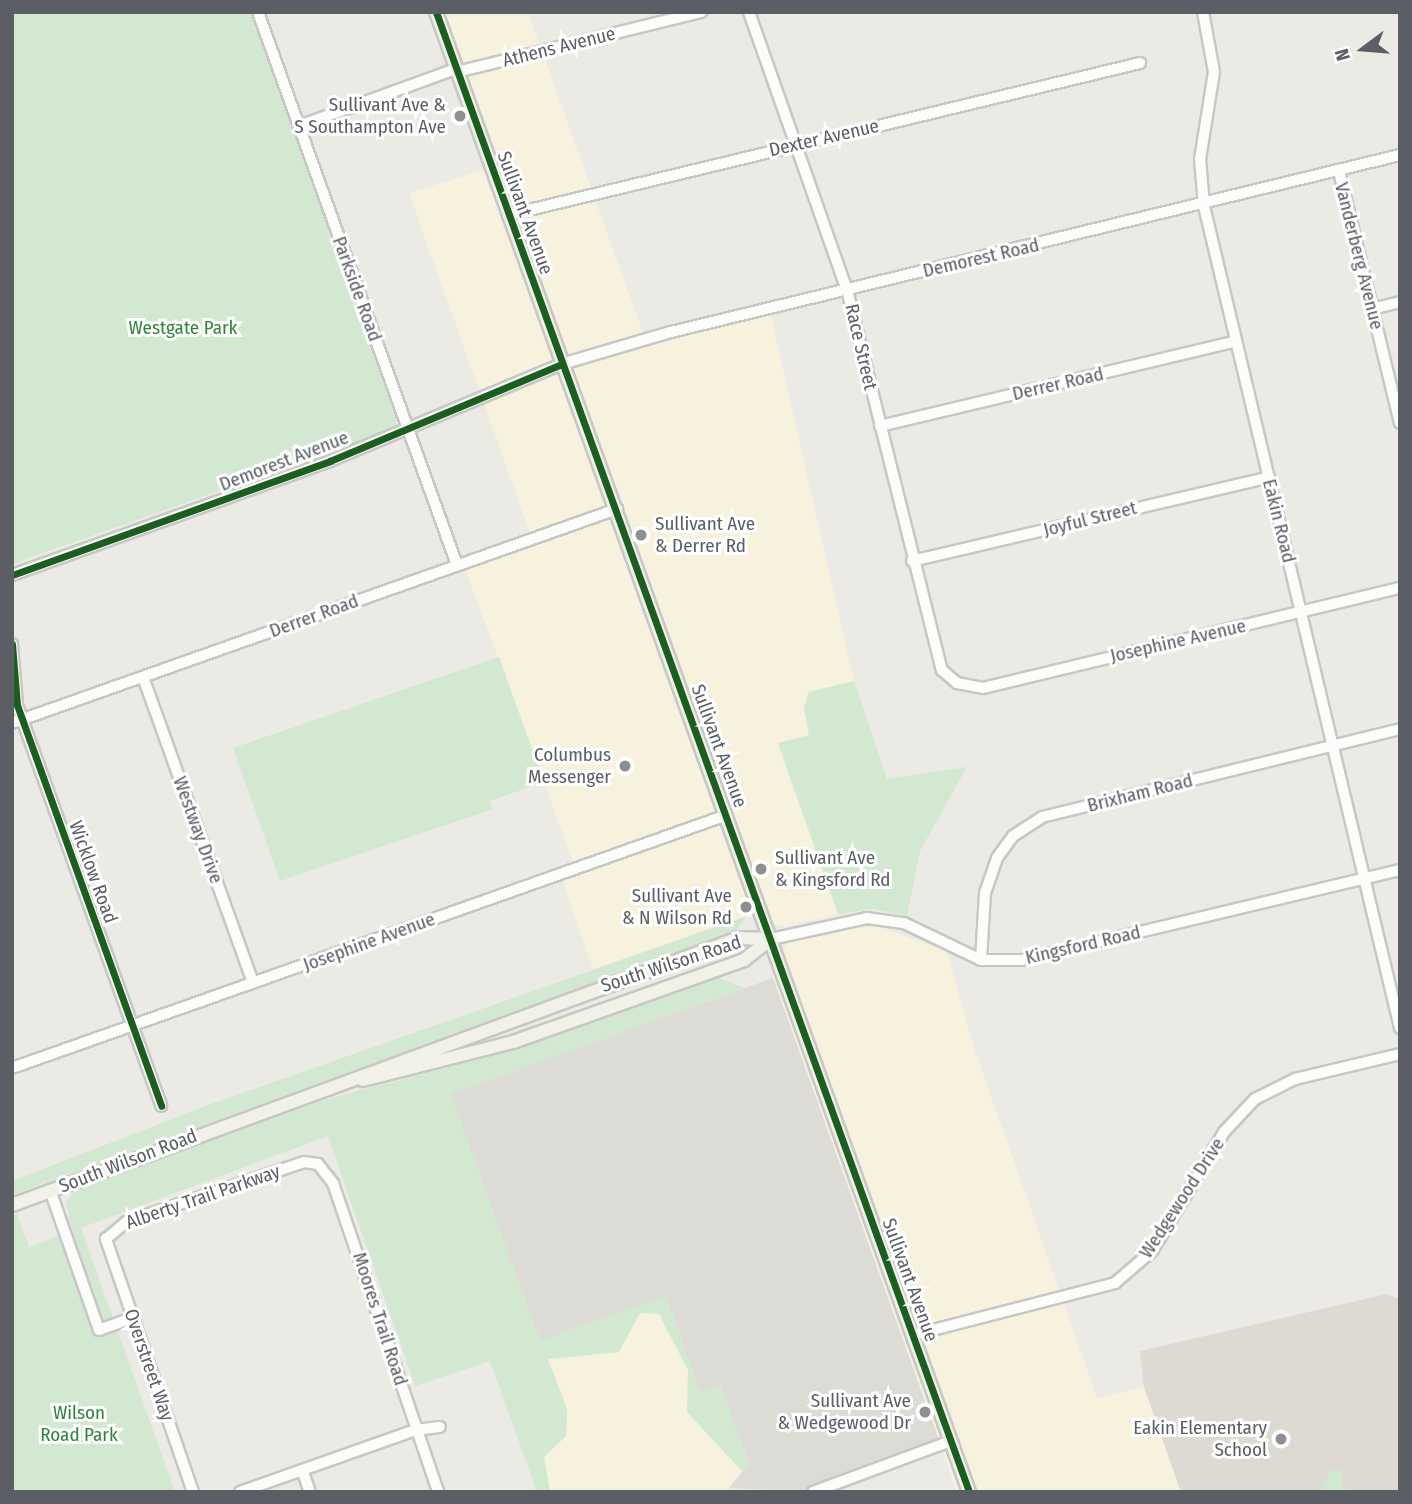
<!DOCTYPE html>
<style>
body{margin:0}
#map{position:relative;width:1412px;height:1504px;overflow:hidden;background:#ebeae5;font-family:"Fira Sans Condensed",sans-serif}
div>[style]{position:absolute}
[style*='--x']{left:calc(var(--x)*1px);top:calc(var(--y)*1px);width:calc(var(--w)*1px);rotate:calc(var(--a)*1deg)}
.commercial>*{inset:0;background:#f6f2dd}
.industrial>*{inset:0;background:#dcdbd6}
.education>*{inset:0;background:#dcdad3}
.green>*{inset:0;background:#d2e8d1}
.roads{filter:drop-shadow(2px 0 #c7c7c6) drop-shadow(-2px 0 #c7c7c6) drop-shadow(0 2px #c7c7c6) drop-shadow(0 -2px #c7c7c6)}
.minor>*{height:10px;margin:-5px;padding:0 5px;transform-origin:5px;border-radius:5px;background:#fcfcfb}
.major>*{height:12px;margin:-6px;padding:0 6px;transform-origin:6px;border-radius:6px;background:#f2f1e7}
.cycleway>*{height:7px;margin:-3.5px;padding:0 3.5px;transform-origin:3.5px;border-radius:3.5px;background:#1b5e20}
.dots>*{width:19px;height:19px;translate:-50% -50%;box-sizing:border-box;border:4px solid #fff;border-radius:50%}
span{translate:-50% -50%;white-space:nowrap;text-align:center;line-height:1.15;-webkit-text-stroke:6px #fff;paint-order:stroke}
.street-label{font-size:19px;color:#5b5e64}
.poi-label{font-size:19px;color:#5b5e64}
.right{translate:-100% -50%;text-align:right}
.left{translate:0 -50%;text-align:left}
.park-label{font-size:19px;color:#32833c}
.frame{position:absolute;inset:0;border:14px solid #5b5e64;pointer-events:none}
.north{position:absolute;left:1328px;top:14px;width:70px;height:70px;-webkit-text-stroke:5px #fff;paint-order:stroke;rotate:254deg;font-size:19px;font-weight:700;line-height:28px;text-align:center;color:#5b5e64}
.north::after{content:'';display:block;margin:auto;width:24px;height:32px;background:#5b5e64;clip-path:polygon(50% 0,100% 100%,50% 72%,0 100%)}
</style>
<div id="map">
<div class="commercial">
<i style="clip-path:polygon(434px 12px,528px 12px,644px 336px,769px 308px,854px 681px,809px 692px,804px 708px,809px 735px,778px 744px,838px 914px,785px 927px,747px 916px,593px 969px,559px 870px,574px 864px,462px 560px,531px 536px,409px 193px,487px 169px)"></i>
<i style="clip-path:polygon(875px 925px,947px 951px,972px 1042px,1097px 1398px,1144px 1387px,1181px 1492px,957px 1492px,773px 978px,788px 939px)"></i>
<i style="clip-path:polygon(640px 1313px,659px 1313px,688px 1370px,688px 1412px,742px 1471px,729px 1488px,716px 1492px,550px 1492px,544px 1457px,566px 1436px,567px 1409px,548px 1359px,619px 1352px)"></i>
</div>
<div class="industrial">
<i style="clip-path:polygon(773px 978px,943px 1451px,828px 1492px,729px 1488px,749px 1464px,720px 1385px,700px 1392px,666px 1296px,540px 1341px,450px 1094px)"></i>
</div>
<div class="education">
<i style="clip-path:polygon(1386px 1294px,1400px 1299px,1400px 1492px,1181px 1492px,1144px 1387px,1140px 1351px)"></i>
</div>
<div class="green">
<i style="clip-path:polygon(12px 12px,251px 12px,397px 417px,394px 429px,12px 564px)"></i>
<i style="clip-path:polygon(499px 657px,544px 782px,490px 801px,493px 809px,280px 881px,233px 748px)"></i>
<i style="clip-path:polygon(854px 681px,887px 779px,967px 767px,920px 851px,907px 916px,873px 909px,838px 914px,778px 743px,809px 735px,804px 708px,809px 692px)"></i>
<i style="clip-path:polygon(747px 916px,736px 931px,12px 1195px,12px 1181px,211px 1104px)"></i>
<i style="clip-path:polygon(717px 977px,744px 988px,451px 1094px,540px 1341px,666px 1295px,700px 1392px,721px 1385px,749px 1465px,742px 1471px,687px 1412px,688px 1370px,659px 1314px,640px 1313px,619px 1352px,548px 1359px,567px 1409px,566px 1436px,544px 1457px,550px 1492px,537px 1492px,490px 1361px,415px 1386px,328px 1136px,81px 1228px,175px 1492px,12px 1492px,12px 1216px,17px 1214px,29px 1247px,72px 1231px,66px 1203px,73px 1192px,124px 1172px,320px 1101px,515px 1050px)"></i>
<i style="clip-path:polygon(1331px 1470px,1340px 1470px,1345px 1492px,1320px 1492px)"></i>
</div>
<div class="roads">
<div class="minor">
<i style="--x:258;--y:12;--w:588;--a:70.21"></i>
<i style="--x:749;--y:12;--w:295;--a:70.6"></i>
<i style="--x:847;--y:290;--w:392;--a:76"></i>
<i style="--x:942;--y:670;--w:20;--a:41"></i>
<i style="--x:957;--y:683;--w:26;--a:11"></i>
<i style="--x:983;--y:688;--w:429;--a:-13.5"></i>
<i style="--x:1203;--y:12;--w:61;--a:79.6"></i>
<i style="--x:1214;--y:72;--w:88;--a:99.1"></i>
<i style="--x:1200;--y:159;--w:47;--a:85.1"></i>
<i style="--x:1204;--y:206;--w:845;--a:76.59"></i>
<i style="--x:457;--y:72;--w:252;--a:-13.8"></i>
<i style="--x:299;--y:126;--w:167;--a:-20"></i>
<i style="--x:1339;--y:171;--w:259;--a:76.4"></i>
<i style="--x:508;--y:215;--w:650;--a:-13.52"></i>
<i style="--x:1372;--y:309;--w:29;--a:-14"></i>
<i style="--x:880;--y:426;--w:366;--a:-13.4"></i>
<i style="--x:912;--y:561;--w:367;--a:-13.2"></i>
<i style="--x:12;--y:575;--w:338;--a:-19.7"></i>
<i style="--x:330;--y:461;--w:251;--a:-22.7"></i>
<i style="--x:562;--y:364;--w:114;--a:-16.4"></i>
<i style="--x:671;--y:332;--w:750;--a:-13.65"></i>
<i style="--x:12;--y:644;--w:61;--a:85.3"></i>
<i style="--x:17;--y:705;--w:426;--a:70.2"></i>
<i style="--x:143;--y:677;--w:325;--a:70.2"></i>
<i style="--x:12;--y:723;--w:642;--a:-19.48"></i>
<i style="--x:771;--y:939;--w:98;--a:-12.3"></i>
<i style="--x:867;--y:918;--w:37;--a:8"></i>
<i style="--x:904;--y:923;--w:85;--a:25.7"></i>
<i style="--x:981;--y:960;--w:41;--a:0"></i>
<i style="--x:1022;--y:960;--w:389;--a:-13.4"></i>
<i style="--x:981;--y:960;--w:67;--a:-86.6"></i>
<i style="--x:985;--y:893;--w:37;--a:-71"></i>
<i style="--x:997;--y:858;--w:27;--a:-54"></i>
<i style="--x:1013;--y:836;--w:35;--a:-33"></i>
<i style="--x:1042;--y:817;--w:369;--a:-13.8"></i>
<i style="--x:12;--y:1068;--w:758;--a:-19.49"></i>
<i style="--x:50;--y:1190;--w:148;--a:70.7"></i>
<i style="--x:99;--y:1330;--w:35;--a:-20"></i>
<i style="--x:913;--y:1335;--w:209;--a:-14.4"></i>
<i style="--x:1115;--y:1283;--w:49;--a:-40.9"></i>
<i style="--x:1152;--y:1251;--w:139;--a:-58.8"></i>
<i style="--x:1224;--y:1132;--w:45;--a:-46.8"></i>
<i style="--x:1255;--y:1099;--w:45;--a:-26.6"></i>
<i style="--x:1295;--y:1079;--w:108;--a:-13.4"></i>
<i style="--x:302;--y:1470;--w:23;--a:70"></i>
<i style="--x:193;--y:1492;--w:268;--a:-109"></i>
<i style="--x:106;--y:1239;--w:26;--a:-40"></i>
<i style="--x:126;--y:1222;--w:188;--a:-18.6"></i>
<i style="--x:304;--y:1162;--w:14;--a:8"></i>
<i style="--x:318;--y:1164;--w:24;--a:52"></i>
<i style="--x:333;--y:1183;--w:326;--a:71.2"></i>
<i style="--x:240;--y:1492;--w:186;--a:-19.5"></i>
<i style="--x:415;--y:1430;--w:25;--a:-7"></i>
<i style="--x:813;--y:1492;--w:147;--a:-20.3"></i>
</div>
<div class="major">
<i style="--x:436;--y:12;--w:1573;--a:70.19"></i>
<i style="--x:363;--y:1080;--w:155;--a:-14.2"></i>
<i style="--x:513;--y:1042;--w:245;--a:-19.5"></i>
<i style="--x:744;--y:960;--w:34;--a:-38"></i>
<i style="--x:12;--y:1205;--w:774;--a:-20.17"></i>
<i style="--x:739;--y:938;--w:32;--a:2"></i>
</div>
</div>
<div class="cycleway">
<i style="--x:436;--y:12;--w:1573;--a:70.19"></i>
<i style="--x:12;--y:575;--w:338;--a:-19.7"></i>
<i style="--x:330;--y:461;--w:251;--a:-22.7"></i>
<i style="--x:12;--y:644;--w:61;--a:85.3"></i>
<i style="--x:17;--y:705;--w:426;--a:70.2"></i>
</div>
<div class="dots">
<i style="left:460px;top:116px;background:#8d8f91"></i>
<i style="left:641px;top:535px;background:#8d8f91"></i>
<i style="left:625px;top:766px;background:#8d8f91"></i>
<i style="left:761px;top:869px;background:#8d8f91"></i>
<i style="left:746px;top:907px;background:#8d8f91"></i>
<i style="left:925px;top:1412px;background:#8d8f91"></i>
<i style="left:1281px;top:1439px;background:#8d8f91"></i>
</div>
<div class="street-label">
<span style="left:559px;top:47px;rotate:-14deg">Athens Avenue</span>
<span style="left:824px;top:138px;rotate:-13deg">Dexter Avenue</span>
<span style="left:525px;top:213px;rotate:70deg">Sullivant Avenue</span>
<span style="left:1359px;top:256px;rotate:76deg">Vanderberg Avenue</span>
<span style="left:981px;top:258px;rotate:-13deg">Demorest Road</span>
<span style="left:357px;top:289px;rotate:70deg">Parkside Road</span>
<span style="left:861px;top:347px;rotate:77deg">Race Street</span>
<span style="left:1058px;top:384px;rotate:-13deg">Derrer Road</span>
<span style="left:284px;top:461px;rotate:-21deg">Demorest Avenue</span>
<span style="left:1090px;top:519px;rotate:-14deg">Joyful Street</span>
<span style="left:1279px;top:521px;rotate:76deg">Eakin Road</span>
<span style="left:314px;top:616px;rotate:-20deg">Derrer Road</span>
<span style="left:1178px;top:641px;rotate:-13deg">Josephine Avenue</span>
<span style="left:719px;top:746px;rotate:70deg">Sullivant Avenue</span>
<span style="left:1140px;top:793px;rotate:-14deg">Brixham Road</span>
<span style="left:198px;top:830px;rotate:70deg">Westway Drive</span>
<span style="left:93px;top:872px;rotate:70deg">Wicklow Road</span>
<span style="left:369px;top:942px;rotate:-20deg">Josephine Avenue</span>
<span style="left:1083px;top:945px;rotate:-13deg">Kingsford Road</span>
<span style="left:671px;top:964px;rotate:-18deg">South Wilson Road</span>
<span style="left:128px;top:1161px;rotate:-21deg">South Wilson Road</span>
<span style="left:203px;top:1197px;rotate:-19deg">Alberty Trail Parkway</span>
<span style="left:1182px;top:1198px;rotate:-57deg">Wedgewood Drive</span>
<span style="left:910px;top:1280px;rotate:70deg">Sullivant Avenue</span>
<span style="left:380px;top:1319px;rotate:72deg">Moores Trail Road</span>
<span style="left:149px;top:1365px;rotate:71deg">Overstreet Way</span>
</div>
<div class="poi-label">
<span class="right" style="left:446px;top:116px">Sullivant Ave &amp;<br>S Southampton Ave</span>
<span class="left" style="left:655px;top:535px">Sullivant Ave<br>&amp; Derrer Rd</span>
<span class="right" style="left:611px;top:766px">Columbus<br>Messenger</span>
<span class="left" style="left:775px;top:869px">Sullivant Ave<br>&amp; Kingsford Rd</span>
<span class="right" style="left:732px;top:907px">Sullivant Ave<br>&amp; N Wilson Rd</span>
<span class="right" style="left:911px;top:1412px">Sullivant Ave<br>&amp; Wedgewood Dr</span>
<span class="right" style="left:1267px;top:1439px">Eakin Elementary<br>School</span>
</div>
<div class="park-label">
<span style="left:183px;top:328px">Westgate Park</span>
<span style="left:79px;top:1424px">Wilson<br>Road Park</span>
</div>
<div class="frame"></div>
<div class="north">N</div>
</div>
